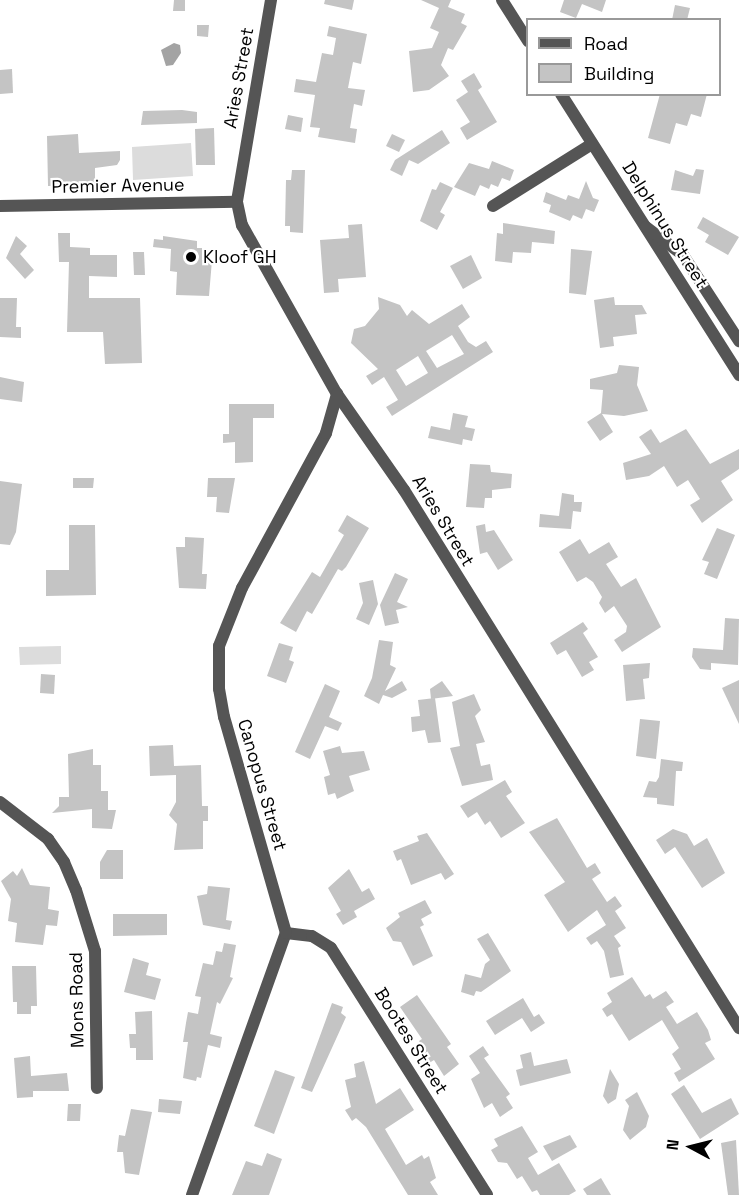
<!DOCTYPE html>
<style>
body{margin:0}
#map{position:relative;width:739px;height:1195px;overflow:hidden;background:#fff;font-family:"Space Grotesk",sans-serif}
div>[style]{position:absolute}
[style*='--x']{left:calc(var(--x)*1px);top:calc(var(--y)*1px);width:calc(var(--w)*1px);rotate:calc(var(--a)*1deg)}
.green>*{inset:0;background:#dcdcdc}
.water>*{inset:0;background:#a3a3a3}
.building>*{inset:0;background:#c4c4c4}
.minor>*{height:12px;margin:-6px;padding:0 6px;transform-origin:6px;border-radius:6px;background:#555}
.dots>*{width:16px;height:16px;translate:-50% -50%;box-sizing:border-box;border:3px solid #fff;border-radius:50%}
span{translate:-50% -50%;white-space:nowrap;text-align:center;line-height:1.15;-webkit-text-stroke:4.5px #fff;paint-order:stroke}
.street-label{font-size:18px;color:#000}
.poi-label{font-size:18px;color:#000}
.left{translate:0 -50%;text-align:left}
.legend{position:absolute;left:526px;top:18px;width:195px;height:78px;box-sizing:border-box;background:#fff;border:2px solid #999;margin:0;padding:8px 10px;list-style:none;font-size:18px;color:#000}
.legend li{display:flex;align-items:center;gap:12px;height:30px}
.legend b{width:30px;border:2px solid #999}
.north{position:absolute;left:661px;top:1117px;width:60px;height:60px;-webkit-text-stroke:4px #fff;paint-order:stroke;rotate:277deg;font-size:16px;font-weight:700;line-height:24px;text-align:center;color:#000}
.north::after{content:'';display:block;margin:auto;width:21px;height:27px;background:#000;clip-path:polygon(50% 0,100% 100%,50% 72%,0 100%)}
</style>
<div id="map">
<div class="green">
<i style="clip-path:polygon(191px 143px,193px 176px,133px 180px,132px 147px)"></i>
<i style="clip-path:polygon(61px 646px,61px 664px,20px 665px,19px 647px)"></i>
</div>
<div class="water">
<i style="clip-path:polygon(174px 43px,180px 45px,181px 53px,173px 65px,166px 66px,161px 50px)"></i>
</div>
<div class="building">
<i style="clip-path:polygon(174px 0,185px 0,185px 11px,173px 11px)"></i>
<i style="clip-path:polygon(325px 0,354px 0,352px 10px,324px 4px)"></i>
<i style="clip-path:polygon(421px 0,451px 0,448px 7px,465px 14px,461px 23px,467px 26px,453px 50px,448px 48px,441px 65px,449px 76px,429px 90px,413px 92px,409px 51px,432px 48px,439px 32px,430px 28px,439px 8px)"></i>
<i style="clip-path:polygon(564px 0,606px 0,602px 12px,582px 4px,576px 18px,560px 12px)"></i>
<i style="clip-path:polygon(675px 5px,690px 8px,687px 20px,672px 20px)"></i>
<i style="clip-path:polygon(197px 25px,209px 25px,208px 37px,197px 36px)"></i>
<i style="clip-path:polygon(329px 26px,367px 34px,361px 64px,353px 62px,348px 88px,365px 90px,362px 106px,354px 104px,350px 128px,357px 129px,355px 143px,318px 137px,320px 128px,310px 127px,315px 95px,294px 92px,296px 79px,316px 82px,322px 53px,333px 55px,336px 38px,327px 36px)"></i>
<i style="clip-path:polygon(12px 69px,13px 93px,0 94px,0 70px)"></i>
<i style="clip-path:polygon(474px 73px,482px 87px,478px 90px,497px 122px,467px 140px,460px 128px,470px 122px,456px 100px,468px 92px,461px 81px)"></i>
<i style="clip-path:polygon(660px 94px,707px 94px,701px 117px,691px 114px,687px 126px,676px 123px,670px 144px,648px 138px)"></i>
<i style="clip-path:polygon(182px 110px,197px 112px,197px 123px,141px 125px,143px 111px)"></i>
<i style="clip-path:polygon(288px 115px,303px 118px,301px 132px,285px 129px)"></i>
<i style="clip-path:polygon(214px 128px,215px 165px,196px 165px,195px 129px)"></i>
<i style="clip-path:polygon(442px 130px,450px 143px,418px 164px,409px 160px,402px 176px,390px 170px,395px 160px)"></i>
<i style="clip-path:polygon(78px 134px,79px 153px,120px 151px,120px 160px,117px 165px,95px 168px,95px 185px,48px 186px,47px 136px)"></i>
<i style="clip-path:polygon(392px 134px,405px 140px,399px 152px,386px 146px)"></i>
<i style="clip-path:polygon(492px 161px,514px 170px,510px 181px,502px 178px,498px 187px,491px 184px,489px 189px,480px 185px,475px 196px,454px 187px,469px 163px,489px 169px)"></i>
<i style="clip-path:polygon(696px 169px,704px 170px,700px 194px,671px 190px,675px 170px,693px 176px)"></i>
<i style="clip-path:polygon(292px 170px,305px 170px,303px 233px,290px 232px,290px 226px,285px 226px,286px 180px,291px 180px)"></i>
<i style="clip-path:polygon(586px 181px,593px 198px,599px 200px,594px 212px,586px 209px,582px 219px,573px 215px,570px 221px,549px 212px,551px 205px,543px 202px,546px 192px,566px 200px,568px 195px,579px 199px)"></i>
<i style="clip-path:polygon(440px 182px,453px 188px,440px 212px,445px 215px,437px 230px,420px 221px,432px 189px,436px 190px)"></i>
<i style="clip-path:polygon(703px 217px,739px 237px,728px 255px,705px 242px,709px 235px,697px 228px)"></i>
<i style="clip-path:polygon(503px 223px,555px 231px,554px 244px,532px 242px,531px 253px,513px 252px,512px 263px,495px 261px,497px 233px,503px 234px)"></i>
<i style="clip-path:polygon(362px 224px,366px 277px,338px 279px,339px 292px,324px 293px,320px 240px,349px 238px,348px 225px)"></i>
<i style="clip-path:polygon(58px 233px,70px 233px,70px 247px,90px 248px,90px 255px,117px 255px,117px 277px,89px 276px,89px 298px,140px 298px,142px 363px,105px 364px,103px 332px,67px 332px,69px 262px,59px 262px)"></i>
<i style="clip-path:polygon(16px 236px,27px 246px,20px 254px,34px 270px,25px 279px,6px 258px)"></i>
<i style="clip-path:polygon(163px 236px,197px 241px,197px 248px,202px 248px,202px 260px,212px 260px,209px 296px,176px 295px,177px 272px,170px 271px,171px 249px,153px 247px,154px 239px,163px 240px)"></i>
<i style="clip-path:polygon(571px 249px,592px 251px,586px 295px,569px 293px)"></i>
<i style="clip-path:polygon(133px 252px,144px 252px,145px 275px,134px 275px)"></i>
<i style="clip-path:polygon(471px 255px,482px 278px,463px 289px,450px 266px)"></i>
<i style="clip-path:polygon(evenodd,378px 297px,400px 305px,407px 316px,412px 310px,429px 324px,462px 304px,470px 317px,458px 326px,468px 342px,476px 347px,486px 341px,493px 352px,392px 416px,386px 407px,398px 400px,384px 377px,372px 385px,366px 376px,378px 369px,351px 343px,354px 329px,365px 326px,379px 309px,378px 297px,452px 335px,464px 354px,437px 368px,426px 351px,452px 335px,378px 297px,418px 356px,428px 373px,406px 386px,396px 370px,418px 356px)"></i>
<i style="clip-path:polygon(614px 297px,615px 305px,642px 305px,647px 314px,635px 315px,637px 334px,613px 337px,614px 346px,600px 348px,594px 300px)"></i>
<i style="clip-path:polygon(0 298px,17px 298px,16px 327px,21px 327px,21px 338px,0 337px)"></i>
<i style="clip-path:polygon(619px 365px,639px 367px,637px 385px,648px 411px,624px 416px,602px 414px,613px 432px,600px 441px,587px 422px,601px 413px,603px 390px,590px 389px,590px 379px,617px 373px)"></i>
<i style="clip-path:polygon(0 377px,24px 382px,22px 402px,0 399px)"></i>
<i style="clip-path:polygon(229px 404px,274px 404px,274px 418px,253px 418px,253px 462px,235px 463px,235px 442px,223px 443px,223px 434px,229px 434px)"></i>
<i style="clip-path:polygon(453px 413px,468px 416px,465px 427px,475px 429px,472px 441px,463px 439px,462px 445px,428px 438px,431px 426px,450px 430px)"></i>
<i style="clip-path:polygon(651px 429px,660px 443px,686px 429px,710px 464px,739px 449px,739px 469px,721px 481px,733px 500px,702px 523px,690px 505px,700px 499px,688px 480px,677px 487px,664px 466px,649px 476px,626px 480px,623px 463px,651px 454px,639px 437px)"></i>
<i style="clip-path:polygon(470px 464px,490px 465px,491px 472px,512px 474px,511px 488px,492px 490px,492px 498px,485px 498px,484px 508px,466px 507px)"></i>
<i style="clip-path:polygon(73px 478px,94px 478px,93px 488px,73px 488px)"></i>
<i style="clip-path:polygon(208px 478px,235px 478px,229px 513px,216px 512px,217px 497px,207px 497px)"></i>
<i style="clip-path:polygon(0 481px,22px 484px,16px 532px,10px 545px,0 544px)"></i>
<i style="clip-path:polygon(562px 493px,574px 495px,574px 502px,582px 502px,581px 512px,573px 511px,571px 529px,539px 527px,540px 514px,559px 516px)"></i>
<i style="clip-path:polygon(347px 515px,369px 528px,346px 567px,342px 571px,338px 569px,312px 614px,307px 611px,296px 632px,280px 623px,312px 572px,320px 577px,344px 535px,338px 531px)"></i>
<i style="clip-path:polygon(485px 524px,486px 532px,494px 530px,513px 560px,498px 570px,487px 552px,480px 554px,476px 526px)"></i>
<i style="clip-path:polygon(69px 525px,95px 525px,96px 595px,46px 596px,46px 570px,69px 570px)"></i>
<i style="clip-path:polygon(717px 528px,735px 535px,717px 579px,704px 574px,709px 562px,702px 560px)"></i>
<i style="clip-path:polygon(185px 537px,204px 538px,202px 574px,207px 574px,206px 589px,179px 588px,176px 547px,185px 547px)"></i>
<i style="clip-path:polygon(580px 539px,589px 554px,609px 542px,618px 557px,606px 564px,621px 587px,636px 578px,661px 627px,622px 652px,614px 640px,626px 632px,627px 626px,614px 606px,605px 613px,599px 603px,602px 597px,593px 582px,586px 577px,577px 582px,559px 552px)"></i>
<i style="clip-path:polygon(395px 573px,408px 579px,397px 602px,408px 607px,396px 610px,399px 623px,385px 626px,380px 605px)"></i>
<i style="clip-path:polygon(373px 580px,378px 604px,369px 625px,356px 619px,363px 603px,359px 583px)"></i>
<i style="clip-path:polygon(725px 618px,739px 619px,738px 665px,711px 663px,711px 670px,700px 669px,692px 657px,693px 648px,723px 650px)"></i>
<i style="clip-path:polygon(583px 622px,588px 629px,583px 633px,598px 657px,589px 662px,594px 670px,582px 677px,566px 650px,557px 655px,550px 643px)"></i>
<i style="clip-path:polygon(379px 640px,393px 642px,390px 665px,396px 668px,385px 691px,402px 681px,407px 690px,392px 698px,383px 695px,379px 704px,364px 696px,372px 678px)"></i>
<i style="clip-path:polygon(279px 643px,293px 647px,289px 660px,294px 662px,286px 683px,267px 676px)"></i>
<i style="clip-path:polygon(650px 663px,649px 678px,643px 679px,645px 699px,626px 701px,623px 665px)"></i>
<i style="clip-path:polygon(41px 674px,55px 675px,54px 694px,40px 693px)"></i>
<i style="clip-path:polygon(739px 680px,739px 724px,722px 688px)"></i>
<i style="clip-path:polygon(442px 681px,453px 696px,431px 699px,430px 689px)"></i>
<i style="clip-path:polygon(325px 684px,340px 691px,329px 717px,342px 723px,338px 731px,325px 726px,310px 759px,295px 752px)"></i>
<i style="clip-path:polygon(474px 694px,481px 710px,475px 716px,485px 742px,476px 744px,481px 766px,490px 764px,493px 780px,462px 786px,450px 748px,460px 746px,452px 702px)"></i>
<i style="clip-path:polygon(435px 698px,441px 742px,428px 743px,425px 730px,412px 732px,411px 717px,420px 716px,418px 700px)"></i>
<i style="clip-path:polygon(640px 719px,660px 721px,656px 759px,636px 756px)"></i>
<i style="clip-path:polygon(173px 745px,174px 766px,201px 765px,202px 806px,208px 806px,208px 821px,203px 821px,203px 849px,174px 850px,177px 824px,169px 815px,176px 802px,176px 775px,150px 776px,149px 746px)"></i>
<i style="clip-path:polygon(340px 746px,342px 753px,364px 751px,370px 770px,349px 776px,354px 791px,337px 799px,335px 793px,328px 795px,324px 777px,330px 775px,323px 751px)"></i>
<i style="clip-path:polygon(93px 749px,93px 765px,101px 765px,101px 791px,108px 791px,108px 810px,116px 810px,112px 829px,92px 828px,92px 809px,52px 813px,59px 806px,59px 797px,69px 797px,68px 754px)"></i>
<i style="clip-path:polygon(661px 759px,683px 762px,682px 771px,676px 771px,674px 806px,657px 804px,657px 798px,643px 797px,649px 781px,656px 782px,659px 777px)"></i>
<i style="clip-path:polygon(505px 780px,512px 792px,506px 796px,525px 823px,501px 838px,490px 821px,485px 825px,477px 812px,468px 818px,460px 806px)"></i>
<i style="clip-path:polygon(557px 818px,587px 868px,595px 863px,601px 873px,592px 879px,607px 902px,615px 896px,622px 906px,615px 911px,626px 928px,614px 936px,621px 946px,618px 948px,624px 975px,610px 978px,604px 951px,597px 941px,591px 945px,586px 938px,606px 925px,597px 910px,568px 932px,544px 895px,565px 882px,529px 832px)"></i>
<i style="clip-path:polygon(673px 829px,687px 834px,694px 846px,707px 838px,725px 873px,702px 888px,675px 847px,665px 854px,656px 840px)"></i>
<i style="clip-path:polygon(427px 833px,454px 874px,445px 880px,441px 873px,411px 885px,401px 859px,397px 861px,393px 851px,419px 841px,417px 836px)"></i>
<i style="clip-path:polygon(107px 850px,123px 850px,123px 879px,100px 879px,100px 862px)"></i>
<i style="clip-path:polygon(22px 868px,30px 885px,50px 887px,48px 909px,59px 911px,57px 926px,46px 925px,43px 945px,15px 942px,17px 923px,8px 921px,11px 899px,1px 881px,13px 871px,17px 876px)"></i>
<i style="clip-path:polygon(349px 869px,362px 892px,369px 888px,375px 899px,354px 911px,357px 917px,343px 925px,336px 914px,341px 911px,328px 888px)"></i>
<i style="clip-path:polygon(208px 886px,230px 888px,226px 920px,232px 921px,230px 930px,203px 925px,197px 896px,207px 894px)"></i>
<i style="clip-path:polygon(425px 900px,432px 913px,421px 919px,424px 925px,420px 927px,433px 956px,413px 966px,401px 942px,393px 941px,386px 928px,400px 917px,398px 913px)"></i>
<i style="clip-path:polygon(113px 914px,167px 914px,167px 935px,113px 936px)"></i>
<i style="clip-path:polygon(488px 933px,511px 971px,481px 992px,476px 991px,474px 996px,461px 992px,465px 974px,481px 978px,485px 964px,490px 960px,477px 939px)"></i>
<i style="clip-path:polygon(224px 943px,236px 945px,230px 977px,233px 978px,220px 1004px,217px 1002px,210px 1034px,222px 1037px,220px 1048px,208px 1045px,201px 1078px,197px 1077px,196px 1081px,183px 1078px,188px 1042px,183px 1042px,186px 1023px,188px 1012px,198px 1014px,201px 997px,195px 996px,203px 963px,213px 965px,216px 951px,222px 952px)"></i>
<i style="clip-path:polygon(133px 958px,149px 963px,146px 975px,161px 979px,155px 1000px,124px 992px)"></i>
<i style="clip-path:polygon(12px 966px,36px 966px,37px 1006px,31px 1006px,31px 1014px,17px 1014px,17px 1002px,13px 1002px)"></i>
<i style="clip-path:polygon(632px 977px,645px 997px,650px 994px,653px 999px,666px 991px,674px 1002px,666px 1007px,677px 1024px,697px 1012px,708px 1030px,711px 1040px,705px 1043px,715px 1059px,679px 1082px,674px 1073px,681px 1069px,672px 1054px,679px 1048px,662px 1020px,629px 1041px,612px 1014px,607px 1017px,602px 1009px,612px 1002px,607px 993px)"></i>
<i style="clip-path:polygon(417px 995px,451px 1044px,447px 1047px,459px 1064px,444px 1076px,434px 1060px,426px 1065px,420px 1056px,426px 1052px,419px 1041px,422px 1039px,400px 1007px)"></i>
<i style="clip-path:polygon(523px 998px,534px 1017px,539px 1014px,545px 1023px,531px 1032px,522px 1018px,495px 1035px,486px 1021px)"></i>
<i style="clip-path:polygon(332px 1003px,343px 1007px,341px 1013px,346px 1017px,312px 1092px,301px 1088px)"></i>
<i style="clip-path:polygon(152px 1011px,153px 1060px,136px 1060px,136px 1048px,130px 1048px,129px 1034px,136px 1034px,135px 1012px)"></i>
<i style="clip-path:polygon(483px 1046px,489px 1055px,484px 1058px,510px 1094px,506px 1097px,513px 1108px,500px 1117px,492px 1103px,484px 1108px,471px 1079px,480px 1073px,469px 1056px)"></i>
<i style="clip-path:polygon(531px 1052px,534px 1066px,567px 1059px,571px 1073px,520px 1086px,516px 1070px,523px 1068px,520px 1055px)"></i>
<i style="clip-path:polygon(30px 1056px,31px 1076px,67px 1073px,69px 1091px,33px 1091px,33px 1097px,17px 1098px,14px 1058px)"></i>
<i style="clip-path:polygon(364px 1061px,376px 1104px,400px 1088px,414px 1110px,385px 1129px,406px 1165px,422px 1155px,424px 1159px,429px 1156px,436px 1178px,430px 1182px,438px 1195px,408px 1195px,366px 1127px,356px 1118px,352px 1121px,345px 1110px,351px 1107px,345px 1080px,356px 1077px,354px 1064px)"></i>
<i style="clip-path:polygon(610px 1069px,619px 1084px,616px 1099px,608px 1104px,603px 1096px)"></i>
<i style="clip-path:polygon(275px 1070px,295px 1077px,274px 1134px,254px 1126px)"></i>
<i style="clip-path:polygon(684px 1085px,702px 1113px,731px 1098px,739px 1114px,700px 1139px,671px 1094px)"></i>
<i style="clip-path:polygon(637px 1092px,649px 1116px,646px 1127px,630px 1140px,623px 1130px,629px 1106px,625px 1100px)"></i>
<i style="clip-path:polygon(159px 1099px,182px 1101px,180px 1114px,158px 1112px)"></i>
<i style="clip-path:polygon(68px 1104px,81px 1104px,80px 1121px,67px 1121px)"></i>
<i style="clip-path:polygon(131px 1109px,152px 1112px,139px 1175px,125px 1173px,123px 1152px,117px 1152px,119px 1135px,125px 1136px)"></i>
<i style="clip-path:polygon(522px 1126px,538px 1152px,528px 1158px,538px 1175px,559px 1163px,576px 1191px,569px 1195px,540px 1195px,537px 1190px,532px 1192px,522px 1176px,517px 1179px,507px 1163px,498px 1162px,491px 1150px,498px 1146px,494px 1139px)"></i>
<i style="clip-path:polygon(570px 1135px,577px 1147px,552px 1161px,543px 1146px)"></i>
<i style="clip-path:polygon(736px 1140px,739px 1195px,728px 1195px,721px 1143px)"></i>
<i style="clip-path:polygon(267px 1153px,282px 1159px,269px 1195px,232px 1195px,246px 1161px,262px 1166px)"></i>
<i style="clip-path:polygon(601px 1178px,611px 1195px,587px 1195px,583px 1189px)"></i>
</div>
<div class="minor">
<i style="--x:271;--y:0;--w:205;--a:99.6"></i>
<i style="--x:237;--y:202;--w:24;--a:78"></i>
<i style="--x:242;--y:225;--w:194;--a:60.7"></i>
<i style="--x:337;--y:394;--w:117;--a:55.1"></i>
<i style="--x:404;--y:490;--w:634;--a:58.09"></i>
<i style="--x:502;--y:0;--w:49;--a:57.6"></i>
<i style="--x:561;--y:94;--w:333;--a:57.6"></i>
<i style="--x:0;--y:206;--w:237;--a:-1"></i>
<i style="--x:493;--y:206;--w:117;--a:-32.1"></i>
<i style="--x:646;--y:227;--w:46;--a:37.1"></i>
<i style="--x:683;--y:255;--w:103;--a:56.9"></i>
<i style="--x:0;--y:802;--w:61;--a:37.6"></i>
<i style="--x:48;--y:839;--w:28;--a:55"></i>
<i style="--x:64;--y:862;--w:30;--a:67"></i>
<i style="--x:76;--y:890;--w:64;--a:72.7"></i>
<i style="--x:95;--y:951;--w:137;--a:89.2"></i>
<i style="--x:286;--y:933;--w:26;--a:7"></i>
<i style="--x:312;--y:936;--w:22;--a:32"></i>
<i style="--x:331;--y:948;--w:292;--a:57.7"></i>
<i style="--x:192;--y:1195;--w:278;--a:-70.3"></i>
<i style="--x:286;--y:933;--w:225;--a:-106"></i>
<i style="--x:224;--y:717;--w:28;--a:-100"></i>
<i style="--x:219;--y:689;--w:43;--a:-90"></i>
<i style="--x:219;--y:646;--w:62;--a:-68.4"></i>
<i style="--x:242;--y:588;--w:176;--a:-61.5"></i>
<i style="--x:326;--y:433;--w:41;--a:-74.2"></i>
</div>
<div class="dots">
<i style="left:191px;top:257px;background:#000"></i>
</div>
<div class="street-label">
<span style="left:239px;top:78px;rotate:-80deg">Aries Street</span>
<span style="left:118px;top:186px;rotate:-1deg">Premier Avenue</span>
<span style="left:665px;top:225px;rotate:58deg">Delphinus Street</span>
<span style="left:443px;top:521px;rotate:59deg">Aries Street</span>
<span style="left:262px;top:785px;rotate:74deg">Canopus Street</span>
<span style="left:77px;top:1000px;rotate:-91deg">Mons Road</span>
<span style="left:411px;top:1041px;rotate:58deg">Bootes Street</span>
</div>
<div class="poi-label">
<span class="left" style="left:203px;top:257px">Kloof GH</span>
</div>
<ul class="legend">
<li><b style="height:8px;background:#555"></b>Road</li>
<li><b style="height:16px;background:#c4c4c4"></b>Building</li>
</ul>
<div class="north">N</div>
</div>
